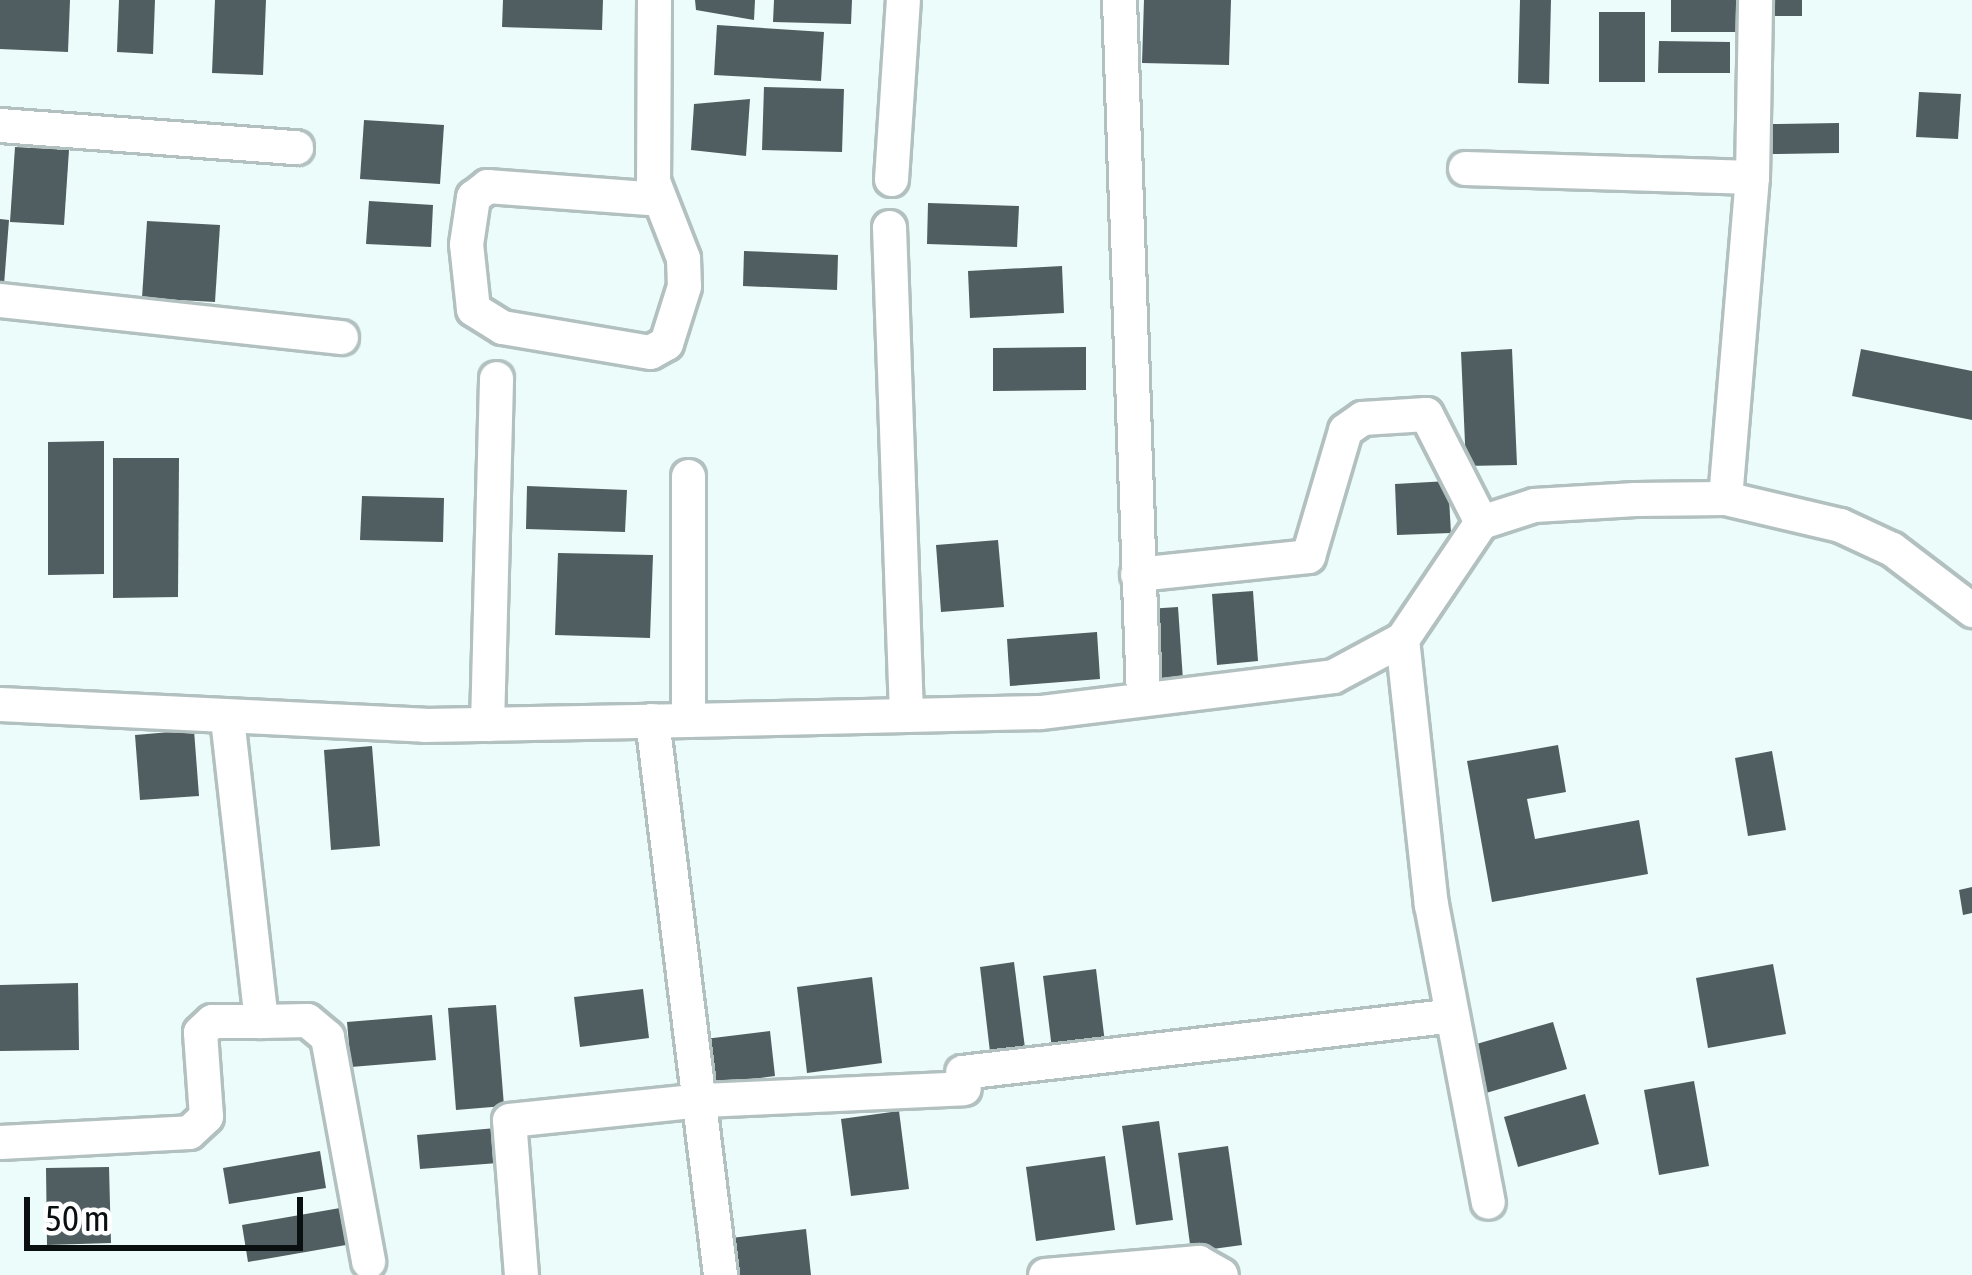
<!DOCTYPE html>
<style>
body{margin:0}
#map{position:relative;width:1972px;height:1275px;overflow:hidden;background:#ecfcfa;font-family:"Asap Condensed",sans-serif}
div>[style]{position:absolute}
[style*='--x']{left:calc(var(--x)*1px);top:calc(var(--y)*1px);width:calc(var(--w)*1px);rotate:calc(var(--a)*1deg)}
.building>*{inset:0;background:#515e61}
.roads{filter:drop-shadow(3px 0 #b2c1c0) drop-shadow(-3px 0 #b2c1c0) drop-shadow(0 3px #b2c1c0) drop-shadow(0 -3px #b2c1c0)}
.street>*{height:33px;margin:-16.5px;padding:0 16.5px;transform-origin:16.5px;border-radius:16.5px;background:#fff}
span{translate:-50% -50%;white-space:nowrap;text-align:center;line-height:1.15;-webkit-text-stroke:12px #fff;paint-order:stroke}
.scale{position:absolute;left:24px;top:1197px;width:279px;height:54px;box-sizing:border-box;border:6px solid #0a0f0f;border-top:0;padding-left:15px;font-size:36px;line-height:42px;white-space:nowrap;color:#0a0f0f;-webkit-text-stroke:9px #fff;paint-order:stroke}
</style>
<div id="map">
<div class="building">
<i style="clip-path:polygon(0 0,70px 0,68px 52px,0 49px)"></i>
<i style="clip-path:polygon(119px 0,155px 0,153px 54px,117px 52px)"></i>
<i style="clip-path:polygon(215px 0,266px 0,263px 75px,212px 73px)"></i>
<i style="clip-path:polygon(503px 0,603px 0,602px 30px,502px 27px)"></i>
<i style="clip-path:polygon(695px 0,755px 0,754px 20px,696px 10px)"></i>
<i style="clip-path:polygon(774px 0,852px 0,851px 24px,773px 22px)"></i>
<i style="clip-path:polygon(1144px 0,1231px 0,1229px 65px,1142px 63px)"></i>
<i style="clip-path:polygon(1520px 0,1551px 0,1549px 84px,1518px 83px)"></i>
<i style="clip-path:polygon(1671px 0,1737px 0,1737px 32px,1671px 32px)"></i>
<i style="clip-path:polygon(1759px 0,1802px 0,1802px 16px,1759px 16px)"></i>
<i style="clip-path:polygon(1599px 12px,1645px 12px,1645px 82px,1599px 82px)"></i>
<i style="clip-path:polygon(717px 25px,824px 32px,821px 81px,714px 75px)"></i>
<i style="clip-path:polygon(1659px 41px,1730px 42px,1730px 73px,1658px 73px)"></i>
<i style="clip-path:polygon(764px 87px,844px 89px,842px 152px,762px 150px)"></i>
<i style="clip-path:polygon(1919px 92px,1961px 94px,1958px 139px,1916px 137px)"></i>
<i style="clip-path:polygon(750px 99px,746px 156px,691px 150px,694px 104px)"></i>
<i style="clip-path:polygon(364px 120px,444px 125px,440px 184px,360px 179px)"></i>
<i style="clip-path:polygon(1839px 123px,1839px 153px,1772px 154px,1772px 124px)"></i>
<i style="clip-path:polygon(15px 147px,69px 150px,64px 225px,10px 222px)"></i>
<i style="clip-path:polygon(369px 201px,433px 205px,431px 247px,366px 244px)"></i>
<i style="clip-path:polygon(928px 203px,1019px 206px,1017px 247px,927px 244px)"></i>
<i style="clip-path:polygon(0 219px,9px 220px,4px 285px,0 285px)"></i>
<i style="clip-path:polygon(147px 221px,220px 225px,215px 302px,142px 298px)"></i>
<i style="clip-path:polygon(744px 251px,838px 255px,837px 290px,743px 286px)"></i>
<i style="clip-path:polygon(1062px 266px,1064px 313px,970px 318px,968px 271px)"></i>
<i style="clip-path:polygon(1086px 347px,1086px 390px,993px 391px,993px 348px)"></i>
<i style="clip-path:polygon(1512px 349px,1517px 465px,1466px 466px,1461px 352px)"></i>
<i style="clip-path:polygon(1861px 349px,1972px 371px,1972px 420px,1852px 396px)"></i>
<i style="clip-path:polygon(104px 441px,104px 574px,48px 575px,48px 442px)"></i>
<i style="clip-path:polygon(113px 458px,179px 458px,178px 597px,113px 598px)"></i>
<i style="clip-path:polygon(1448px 481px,1451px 533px,1397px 535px,1395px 484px)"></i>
<i style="clip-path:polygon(527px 486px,627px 490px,625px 532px,526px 529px)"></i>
<i style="clip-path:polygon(362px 496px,444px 498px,443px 542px,360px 540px)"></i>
<i style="clip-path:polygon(998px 540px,1004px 607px,941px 612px,936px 545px)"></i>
<i style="clip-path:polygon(558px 553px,653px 555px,650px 638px,555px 635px)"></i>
<i style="clip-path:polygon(1253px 591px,1258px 661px,1217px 665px,1212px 594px)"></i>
<i style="clip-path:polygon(1178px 607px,1183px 680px,1152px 683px,1147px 609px)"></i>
<i style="clip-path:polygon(1097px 632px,1100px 679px,1010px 686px,1007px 639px)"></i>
<i style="clip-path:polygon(194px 730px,199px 796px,140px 800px,135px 735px)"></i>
<i style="clip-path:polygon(1558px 745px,1566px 792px,1527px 799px,1535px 839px,1639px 820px,1648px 874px,1492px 902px,1467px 761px)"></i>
<i style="clip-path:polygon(372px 746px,380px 846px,331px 850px,324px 750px)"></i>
<i style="clip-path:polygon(1772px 751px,1786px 830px,1748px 836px,1735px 758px)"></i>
<i style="clip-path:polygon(1972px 887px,1972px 913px,1963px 915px,1959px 890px)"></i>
<i style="clip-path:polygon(1014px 962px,1025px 1048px,990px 1052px,980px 967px)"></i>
<i style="clip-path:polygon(1773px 964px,1786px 1034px,1708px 1048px,1696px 978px)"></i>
<i style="clip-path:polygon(1096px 969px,1106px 1051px,1053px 1057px,1043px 976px)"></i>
<i style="clip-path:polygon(872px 977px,882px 1063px,807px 1073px,797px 987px)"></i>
<i style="clip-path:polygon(78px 983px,79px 1050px,0 1051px,0 985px)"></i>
<i style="clip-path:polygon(643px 989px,649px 1038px,580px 1047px,574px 997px)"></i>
<i style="clip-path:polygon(496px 1005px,504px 1106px,456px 1110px,448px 1008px)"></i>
<i style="clip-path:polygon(432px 1015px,436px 1060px,351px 1067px,347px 1022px)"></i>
<i style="clip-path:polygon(1553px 1022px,1567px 1069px,1486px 1093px,1473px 1045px)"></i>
<i style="clip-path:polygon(770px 1031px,775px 1076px,711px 1084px,705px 1039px)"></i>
<i style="clip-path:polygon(1694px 1081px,1709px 1166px,1659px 1175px,1644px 1090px)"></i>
<i style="clip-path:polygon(1585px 1094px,1599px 1144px,1518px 1167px,1504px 1117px)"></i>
<i style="clip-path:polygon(899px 1111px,909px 1189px,851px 1196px,841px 1119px)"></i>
<i style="clip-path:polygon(1159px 1121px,1173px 1220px,1136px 1225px,1122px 1126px)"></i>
<i style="clip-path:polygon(496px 1128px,498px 1163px,420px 1169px,417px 1135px)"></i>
<i style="clip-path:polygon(1228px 1146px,1242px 1245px,1191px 1252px,1178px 1153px)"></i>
<i style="clip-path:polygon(320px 1151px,326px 1188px,229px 1204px,223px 1168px)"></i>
<i style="clip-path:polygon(1105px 1156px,1115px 1230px,1036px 1241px,1026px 1167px)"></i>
<i style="clip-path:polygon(109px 1167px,111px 1243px,47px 1245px,46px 1168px)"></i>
<i style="clip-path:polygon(340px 1208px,346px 1245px,248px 1262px,242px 1225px)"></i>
<i style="clip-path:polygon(806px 1229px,811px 1275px,727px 1275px,723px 1239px)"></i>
</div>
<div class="roads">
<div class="street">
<i style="--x:654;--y:0;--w:181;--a:90.3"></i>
<i style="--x:653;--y:181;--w:83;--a:68.7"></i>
<i style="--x:683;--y:258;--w:28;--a:88"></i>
<i style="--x:684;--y:286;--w:60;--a:107.5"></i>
<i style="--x:666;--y:343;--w:18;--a:151"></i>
<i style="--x:650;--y:352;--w:150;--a:-170.4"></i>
<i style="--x:502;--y:327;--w:34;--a:-148"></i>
<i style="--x:473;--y:309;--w:65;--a:-96.1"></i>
<i style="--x:466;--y:244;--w:48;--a:-81.5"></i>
<i style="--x:473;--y:197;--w:18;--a:-38"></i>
<i style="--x:487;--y:186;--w:172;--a:4.3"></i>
<i style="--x:1119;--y:0;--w:698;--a:88.03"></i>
<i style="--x:0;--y:125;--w:297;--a:4.3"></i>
<i style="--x:1465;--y:168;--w:287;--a:1.8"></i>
<i style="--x:891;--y:179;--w:179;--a:-86.2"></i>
<i style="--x:889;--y:227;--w:488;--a:88"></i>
<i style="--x:0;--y:300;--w:343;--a:6.2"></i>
<i style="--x:1725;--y:498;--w:322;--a:-85.2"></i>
<i style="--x:1752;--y:177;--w:177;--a:-89"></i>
<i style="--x:1137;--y:574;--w:172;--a:-6"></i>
<i style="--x:1308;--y:556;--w:131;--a:-73.6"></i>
<i style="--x:1345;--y:430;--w:21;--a:-35"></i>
<i style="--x:1362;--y:418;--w:64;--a:-3.6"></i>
<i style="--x:1426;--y:414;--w:121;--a:63"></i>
<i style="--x:1402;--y:639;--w:267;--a:83.8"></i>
<i style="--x:1431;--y:904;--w:303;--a:79.2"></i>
<i style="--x:0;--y:704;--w:425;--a:2.8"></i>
<i style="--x:424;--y:725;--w:264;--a:-1.1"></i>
<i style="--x:688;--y:720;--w:352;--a:-1.3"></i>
<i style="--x:1040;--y:712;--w:295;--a:-7"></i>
<i style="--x:1333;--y:676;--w:78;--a:-28.2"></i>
<i style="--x:1402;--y:639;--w:141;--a:-56"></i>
<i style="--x:1481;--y:522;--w:56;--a:-17.8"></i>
<i style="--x:1534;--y:505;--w:101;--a:-3.4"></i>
<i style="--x:1635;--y:499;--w:90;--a:-0.6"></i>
<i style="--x:1725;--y:498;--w:118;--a:13.2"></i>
<i style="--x:1840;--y:525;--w:57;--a:24.8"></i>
<i style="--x:1892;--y:549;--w:101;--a:37.3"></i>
<i style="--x:227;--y:718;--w:305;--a:83.6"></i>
<i style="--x:261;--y:1021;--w:46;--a:-1.2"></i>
<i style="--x:307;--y:1020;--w:26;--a:40"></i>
<i style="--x:327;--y:1037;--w:228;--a:79.6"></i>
<i style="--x:652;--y:720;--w:559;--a:83.01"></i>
<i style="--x:688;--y:720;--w:244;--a:-90"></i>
<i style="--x:487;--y:724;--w:346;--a:-88.5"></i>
<i style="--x:962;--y:1072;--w:490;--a:-6.6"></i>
<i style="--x:0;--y:1142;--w:189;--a:-3"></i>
<i style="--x:189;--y:1132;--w:23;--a:-43"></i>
<i style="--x:206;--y:1116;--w:84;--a:-94.1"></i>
<i style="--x:200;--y:1032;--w:16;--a:-43"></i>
<i style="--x:212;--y:1021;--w:49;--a:0"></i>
<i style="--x:521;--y:1275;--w:155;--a:-94.4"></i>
<i style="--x:509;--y:1120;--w:195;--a:-5.9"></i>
<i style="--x:703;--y:1100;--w:261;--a:-2.6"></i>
<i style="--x:1045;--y:1275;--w:154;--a:-4.9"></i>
<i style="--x:1198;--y:1262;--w:26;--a:29"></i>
</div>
</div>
<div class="scale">50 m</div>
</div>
